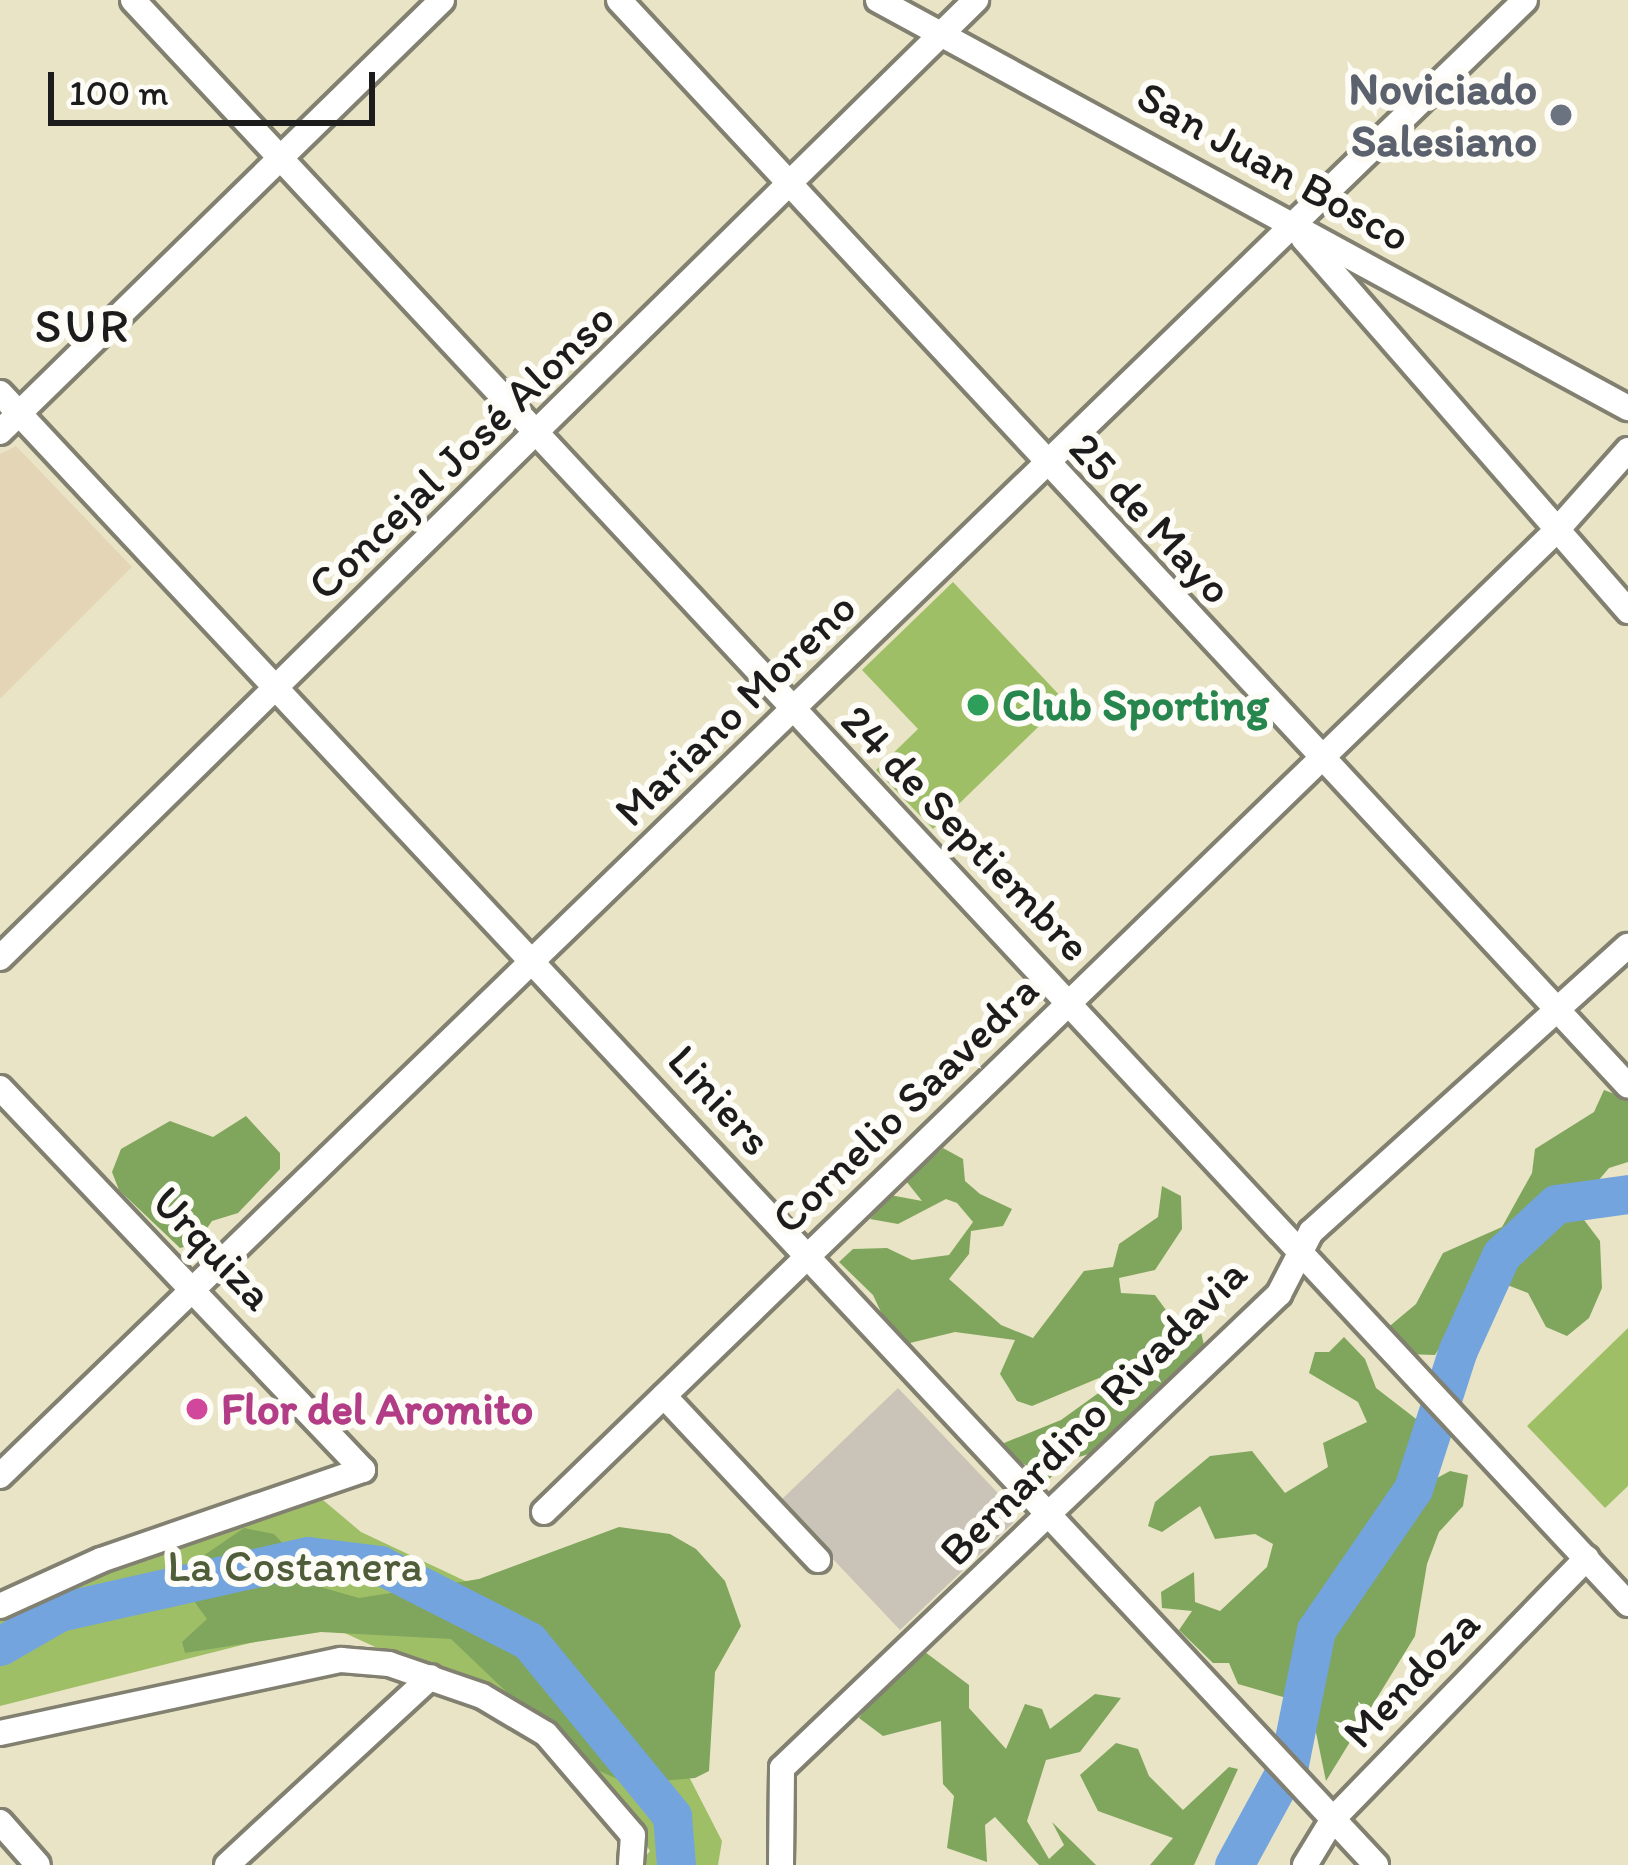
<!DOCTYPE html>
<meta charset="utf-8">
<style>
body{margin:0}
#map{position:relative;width:1628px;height:1865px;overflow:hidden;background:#e9e4c5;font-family:Itim,sans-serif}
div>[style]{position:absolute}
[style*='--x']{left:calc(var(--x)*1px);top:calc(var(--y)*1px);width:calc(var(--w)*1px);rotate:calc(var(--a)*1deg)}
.built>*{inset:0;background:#e4d5b7}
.industrial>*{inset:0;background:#c9c3b8}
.green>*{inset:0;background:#9fbf67}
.forest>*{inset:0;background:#7fa65c}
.river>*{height:39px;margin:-19.5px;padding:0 19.5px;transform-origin:19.5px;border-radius:19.5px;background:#73a4de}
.roads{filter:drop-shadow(3px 0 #828070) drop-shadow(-3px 0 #828070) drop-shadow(0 3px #828070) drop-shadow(0 -3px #828070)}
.minor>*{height:24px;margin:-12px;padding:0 12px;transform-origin:12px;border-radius:12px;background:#fff}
.dots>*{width:33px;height:33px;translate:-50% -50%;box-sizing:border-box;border:6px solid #fdfcf7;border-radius:50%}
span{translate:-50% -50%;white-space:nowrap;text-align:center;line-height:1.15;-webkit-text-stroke:12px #fdfcf7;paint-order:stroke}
.worship-label{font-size:45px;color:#5b616d;font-weight:700}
.right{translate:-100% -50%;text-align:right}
.street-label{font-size:45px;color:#1c1c1c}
.leisure-label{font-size:45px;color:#27864d;font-weight:700}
.left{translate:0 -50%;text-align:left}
.hotel-label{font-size:45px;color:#b23c85;font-weight:700}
.park-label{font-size:45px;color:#505d3a}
.neighbourhood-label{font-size:48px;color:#1c1c1c;letter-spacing:3px}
.scale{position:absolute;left:48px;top:72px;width:327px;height:54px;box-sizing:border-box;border:6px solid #1c1c1c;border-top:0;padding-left:15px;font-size:36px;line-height:42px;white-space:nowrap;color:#1c1c1c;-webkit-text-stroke:9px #fdfcf7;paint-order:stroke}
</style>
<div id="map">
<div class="built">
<i style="clip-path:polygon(16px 446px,132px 567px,0 699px,0 454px)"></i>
</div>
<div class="industrial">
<i style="clip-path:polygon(898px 1388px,1014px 1510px,1013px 1523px,900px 1630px,779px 1502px)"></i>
</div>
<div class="green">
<i style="clip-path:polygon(953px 582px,1065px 701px,933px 829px,876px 770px,918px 729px,862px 670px)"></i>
<i style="clip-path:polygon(1628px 1328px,1628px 1486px,1605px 1508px,1527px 1426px)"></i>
<i style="clip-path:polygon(304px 1484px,361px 1532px,565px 1628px,665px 1730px,722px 1841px,718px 1865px,638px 1865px,650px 1851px,574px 1738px,325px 1624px,0 1706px,0 1617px)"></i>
</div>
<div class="forest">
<i style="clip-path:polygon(1604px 1090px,1628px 1099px,1628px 1162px,1609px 1168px,1575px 1208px,1600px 1241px,1602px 1288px,1589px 1318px,1567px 1336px,1546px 1327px,1528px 1293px,1484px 1276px,1435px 1355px,1405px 1354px,1385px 1330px,1416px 1304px,1443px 1253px,1502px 1227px,1532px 1173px,1535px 1149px,1594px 1112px)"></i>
<i style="clip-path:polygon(246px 1116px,280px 1153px,280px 1169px,238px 1213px,212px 1221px,196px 1244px,180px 1248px,119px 1190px,112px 1172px,121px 1149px,170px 1121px,213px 1137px)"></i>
<i style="clip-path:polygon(943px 1148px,963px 1159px,965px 1181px,980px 1194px,1012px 1209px,1003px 1226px,971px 1231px,969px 1254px,949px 1279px,1001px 1325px,1033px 1338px,1084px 1271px,1113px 1267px,1119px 1244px,1158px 1217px,1162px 1186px,1181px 1196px,1182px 1229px,1155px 1270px,1119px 1278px,1121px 1293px,1155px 1295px,1174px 1321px,1198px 1319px,1204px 1345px,1099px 1451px,1072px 1459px,1049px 1479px,1005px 1453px,1004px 1443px,1061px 1420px,1111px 1384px,1099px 1378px,1032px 1406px,1017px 1401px,1000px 1374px,1015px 1340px,955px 1332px,910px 1343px,888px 1327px,873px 1295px,839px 1262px,853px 1249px,887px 1248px,912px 1260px,949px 1255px,973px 1222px,957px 1203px,946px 1199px,898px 1224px,870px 1219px,890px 1195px,922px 1201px,906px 1181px)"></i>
<i style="clip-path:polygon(1344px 1337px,1365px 1359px,1376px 1388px,1420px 1422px,1414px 1455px,1437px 1478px,1450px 1471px,1468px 1475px,1463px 1506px,1439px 1532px,1427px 1564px,1415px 1636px,1326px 1781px,1313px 1718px,1290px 1699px,1238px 1684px,1229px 1663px,1213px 1663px,1179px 1630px,1192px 1611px,1162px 1608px,1161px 1592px,1194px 1572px,1195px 1602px,1220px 1611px,1267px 1567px,1273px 1544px,1255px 1534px,1215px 1539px,1200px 1506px,1162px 1532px,1148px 1526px,1155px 1502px,1210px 1456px,1252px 1451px,1285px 1493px,1328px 1467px,1323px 1443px,1367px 1422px,1358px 1402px,1309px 1373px,1315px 1352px,1329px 1352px)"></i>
<i style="clip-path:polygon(619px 1527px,670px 1534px,696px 1549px,725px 1581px,741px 1626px,715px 1672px,709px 1771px,695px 1778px,629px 1784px,581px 1763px,451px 1639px,321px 1632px,185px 1653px,182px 1642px,207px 1619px,175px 1575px,244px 1528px,274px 1534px,324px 1588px,359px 1598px,479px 1579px)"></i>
<i style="clip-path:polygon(925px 1652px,969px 1685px,969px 1708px,1006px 1749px,1025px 1704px,1042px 1709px,1050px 1729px,1095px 1694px,1121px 1698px,1080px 1752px,1046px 1760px,1027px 1821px,1049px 1859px,1064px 1845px,1052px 1822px,1096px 1865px,1039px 1865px,995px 1817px,985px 1825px,987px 1862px,947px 1848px,954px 1796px,943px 1784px,941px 1721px,883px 1736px,859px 1718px,897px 1667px)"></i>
<i style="clip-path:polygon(1116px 1743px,1138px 1749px,1149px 1776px,1183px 1810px,1229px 1767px,1238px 1769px,1194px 1865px,1150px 1865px,1173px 1838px,1098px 1811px,1080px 1775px)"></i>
</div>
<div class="river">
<i style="--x:0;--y:1646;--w:68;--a:-30"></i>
<i style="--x:59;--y:1612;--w:255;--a:-12.7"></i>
<i style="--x:308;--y:1556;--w:73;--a:7.1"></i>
<i style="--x:380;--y:1565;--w:167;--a:27"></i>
<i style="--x:529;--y:1641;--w:226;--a:50.7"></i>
<i style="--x:672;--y:1816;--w:49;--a:85.3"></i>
<i style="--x:1234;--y:1865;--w:115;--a:-61.4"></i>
<i style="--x:1289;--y:1764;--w:137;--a:-78.6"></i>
<i style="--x:1316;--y:1630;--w:171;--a:-55.5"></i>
<i style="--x:1413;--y:1489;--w:146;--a:-72.1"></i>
<i style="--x:1458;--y:1350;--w:104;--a:-65.6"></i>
<i style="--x:1501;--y:1255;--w:75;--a:-42.8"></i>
<i style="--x:1556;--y:1204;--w:73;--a:-7.9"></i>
</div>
<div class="roads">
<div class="minor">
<i style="--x:133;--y:0;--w:2193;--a:47.01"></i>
<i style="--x:619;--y:0;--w:1482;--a:47.1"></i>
<i style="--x:878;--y:0;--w:854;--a:28.55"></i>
<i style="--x:1303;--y:238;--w:495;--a:48.9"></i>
<i style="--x:0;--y:393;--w:2015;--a:46.93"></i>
<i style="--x:0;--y:432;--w:618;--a:-44.34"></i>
<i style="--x:0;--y:958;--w:1368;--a:-44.47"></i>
<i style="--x:0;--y:1088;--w:527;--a:46.46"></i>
<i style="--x:664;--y:1396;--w:225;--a:46.8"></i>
<i style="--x:0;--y:1476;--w:2122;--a:-44.06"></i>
<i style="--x:544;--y:1512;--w:1411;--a:-44.11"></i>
<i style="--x:1557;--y:530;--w:107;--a:-48.4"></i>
<i style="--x:0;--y:1606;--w:111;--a:-24.5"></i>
<i style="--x:101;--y:1560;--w:277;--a:-19"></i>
<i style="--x:0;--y:1733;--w:349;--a:-12.1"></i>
<i style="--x:341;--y:1660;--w:48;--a:4.8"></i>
<i style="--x:389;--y:1664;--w:98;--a:19"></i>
<i style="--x:482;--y:1696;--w:74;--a:30.7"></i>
<i style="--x:546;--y:1734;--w:133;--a:49.3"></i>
<i style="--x:633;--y:1835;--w:30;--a:94"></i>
<i style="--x:0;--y:1822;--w:57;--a:48.5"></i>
<i style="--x:227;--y:1865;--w:277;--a:-42.7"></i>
<i style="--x:781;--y:1865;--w:97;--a:-89.4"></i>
<i style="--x:782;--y:1768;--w:687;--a:-43.64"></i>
<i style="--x:1279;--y:1294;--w:70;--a:-62.7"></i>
<i style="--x:1311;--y:1232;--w:427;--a:-42.1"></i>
<i style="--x:1305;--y:1865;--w:54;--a:-58.7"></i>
<i style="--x:1333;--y:1819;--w:364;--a:-45.8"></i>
</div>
</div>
<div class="dots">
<i style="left:1561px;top:115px;background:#6b7280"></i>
<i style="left:978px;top:705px;background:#2e9e5b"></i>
<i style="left:197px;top:1409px;background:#d1479c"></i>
</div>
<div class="worship-label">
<span class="right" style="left:1537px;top:115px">Noviciado<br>Salesiano</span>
</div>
<div class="street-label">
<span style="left:1274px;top:166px;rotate:29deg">San Juan Bosco</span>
<span style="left:461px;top:451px;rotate:-44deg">Concejal José Alonso</span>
<span style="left:1151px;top:518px;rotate:47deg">25 de Mayo</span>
<span style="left:735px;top:709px;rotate:-44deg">Mariano Moreno</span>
<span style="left:966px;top:833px;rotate:46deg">24 de Septiembre</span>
<span style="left:720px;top:1100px;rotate:48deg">Liniers</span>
<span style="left:905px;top:1104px;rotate:-44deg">Cornelio Saavedra</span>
<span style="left:213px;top:1248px;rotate:46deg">Urquiza</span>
<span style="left:1093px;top:1412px;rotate:-45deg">Bernardino Rivadavia</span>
<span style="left:1411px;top:1678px;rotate:-46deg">Mendoza</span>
</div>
<div class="leisure-label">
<span class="left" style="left:1002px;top:705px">Club Sporting</span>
</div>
<div class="hotel-label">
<span class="left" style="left:221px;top:1409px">Flor del Aromito</span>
</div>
<div class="park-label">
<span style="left:295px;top:1566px">La Costanera</span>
</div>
<div class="neighbourhood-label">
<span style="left:83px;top:326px">SUR</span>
</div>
<div class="scale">100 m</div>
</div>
